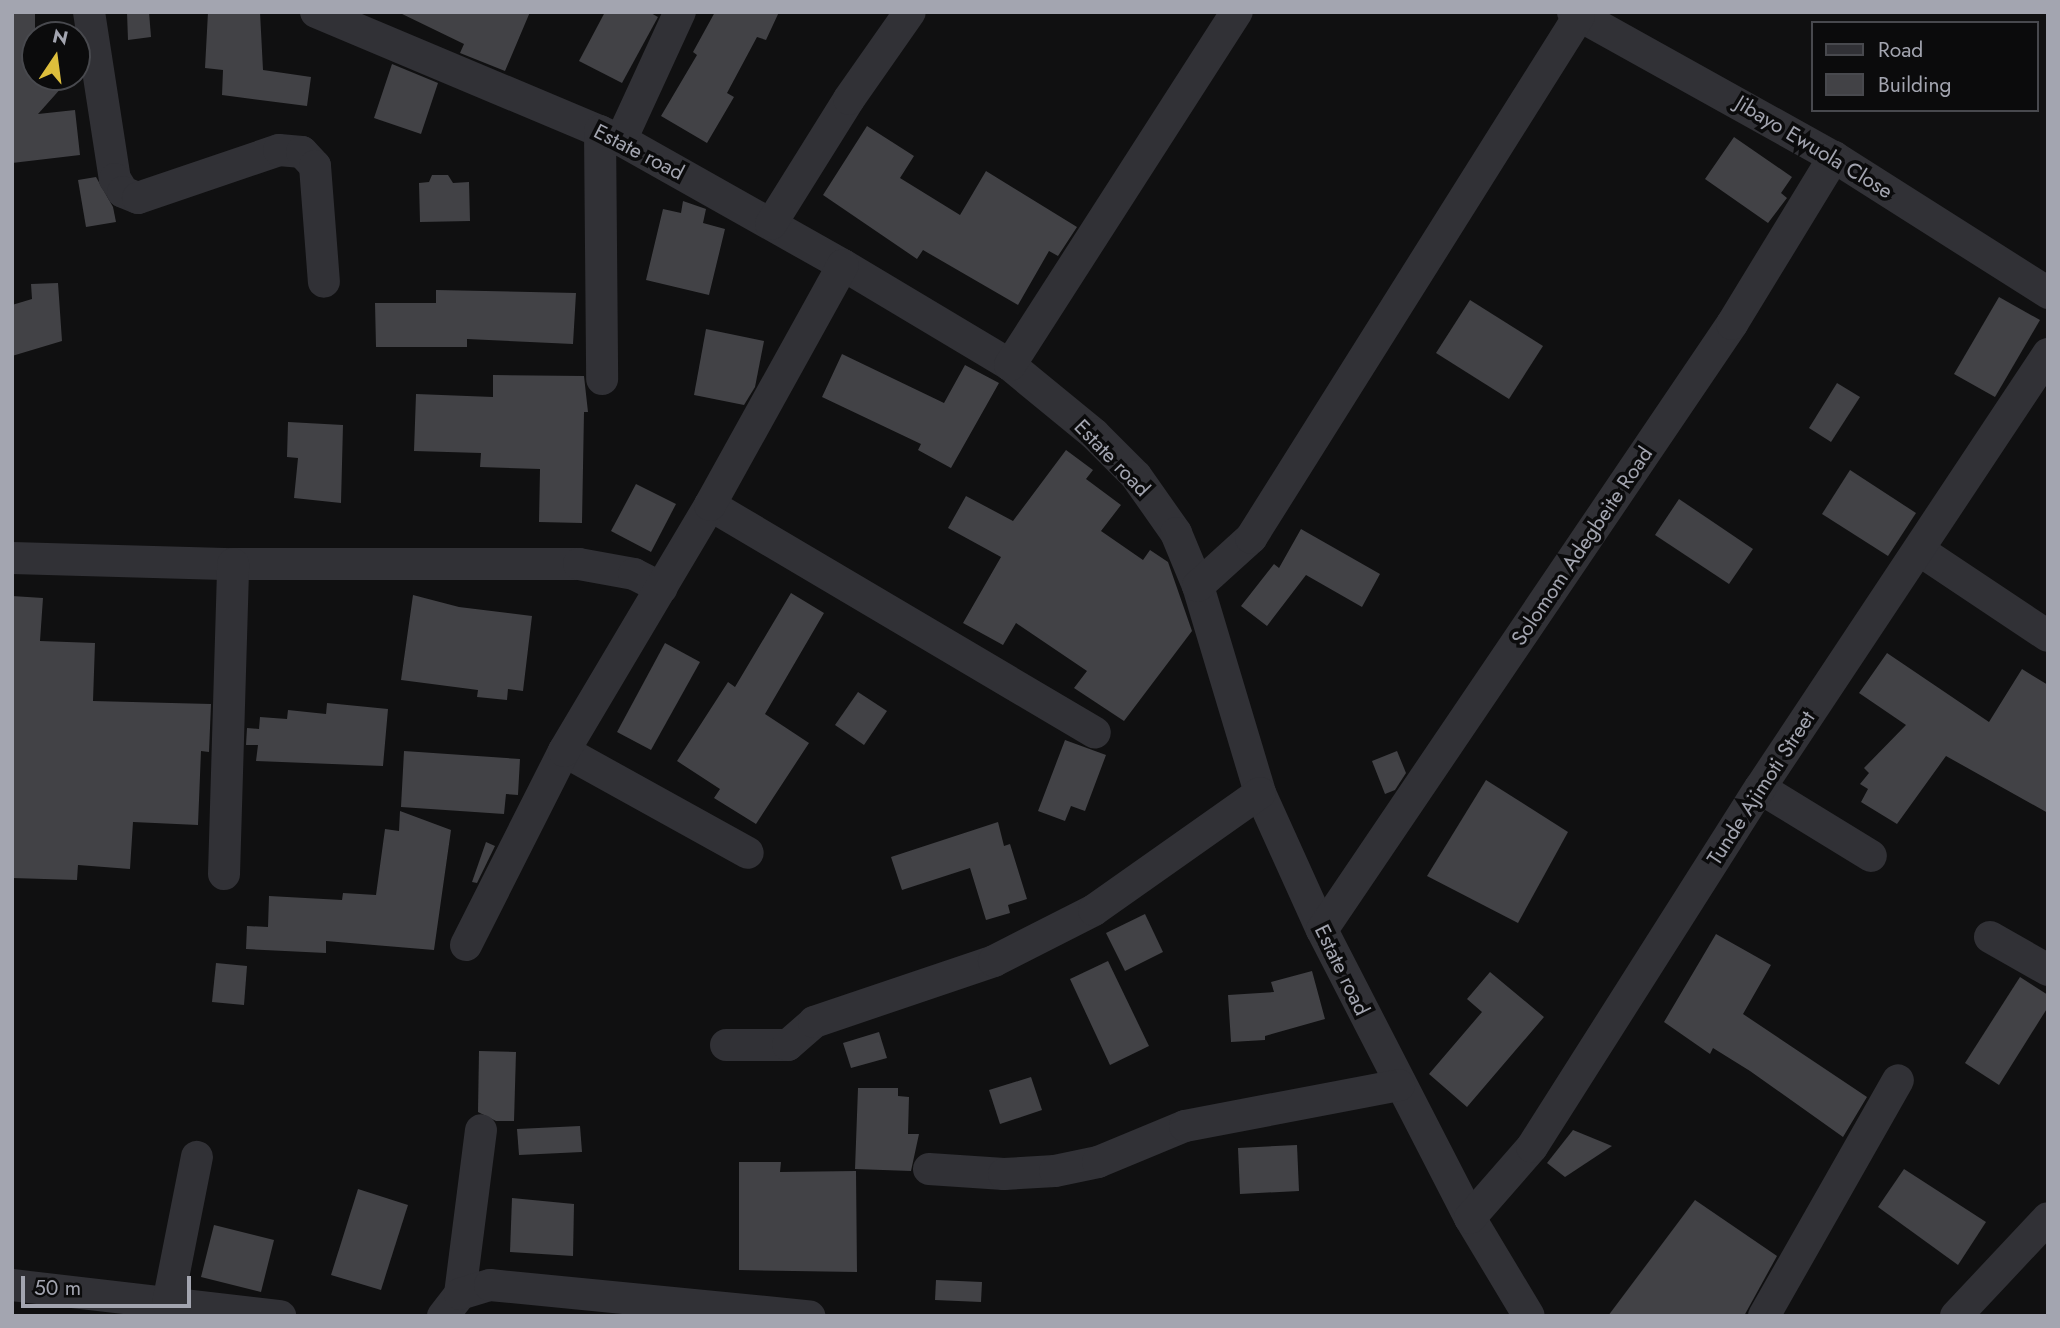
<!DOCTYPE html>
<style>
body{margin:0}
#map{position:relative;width:2060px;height:1328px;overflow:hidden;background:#101011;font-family:Jost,sans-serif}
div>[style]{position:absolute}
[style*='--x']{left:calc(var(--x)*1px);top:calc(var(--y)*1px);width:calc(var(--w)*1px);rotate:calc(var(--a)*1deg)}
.building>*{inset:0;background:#424246}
.minor>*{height:32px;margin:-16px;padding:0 16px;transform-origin:16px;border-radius:16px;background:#313136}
span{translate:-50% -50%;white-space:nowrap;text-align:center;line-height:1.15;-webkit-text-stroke:7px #0b0b0c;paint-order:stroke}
.street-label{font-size:21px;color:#a3a5b0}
.frame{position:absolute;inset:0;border:14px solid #a3a5b0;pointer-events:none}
.legend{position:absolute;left:1811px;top:21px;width:228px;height:91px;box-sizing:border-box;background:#0b0b0c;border:2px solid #48494e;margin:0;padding:9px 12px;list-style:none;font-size:21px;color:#a3a5b0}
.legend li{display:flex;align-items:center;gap:14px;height:35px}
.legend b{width:35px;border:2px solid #48494e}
.north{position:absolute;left:21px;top:21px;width:70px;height:70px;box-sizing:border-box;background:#0b0b0c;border:2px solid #48494e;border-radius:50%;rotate:13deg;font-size:19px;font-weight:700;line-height:28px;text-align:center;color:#a3a5b0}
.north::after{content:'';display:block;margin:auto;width:24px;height:32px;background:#ddbe3c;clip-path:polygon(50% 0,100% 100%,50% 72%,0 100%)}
.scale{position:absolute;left:21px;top:1276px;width:170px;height:32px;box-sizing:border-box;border:4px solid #a3a5b0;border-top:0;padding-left:9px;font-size:21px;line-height:24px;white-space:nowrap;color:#a3a5b0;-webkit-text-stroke:5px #0b0b0c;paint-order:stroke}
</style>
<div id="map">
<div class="building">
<i style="clip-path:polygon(14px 12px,35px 12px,35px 77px,71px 77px,38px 114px,75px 110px,80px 155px,12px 163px)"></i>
<i style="clip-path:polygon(127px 12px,149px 12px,151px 37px,128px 40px)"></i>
<i style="clip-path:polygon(208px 12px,260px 12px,263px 70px,311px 77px,307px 106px,222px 95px,223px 70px,205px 68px)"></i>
<i style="clip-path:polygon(398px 12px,530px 12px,505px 71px,460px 53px,464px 44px)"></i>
<i style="clip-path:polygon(605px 12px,649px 12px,658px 17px,622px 83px,579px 61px)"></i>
<i style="clip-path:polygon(715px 12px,779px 12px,766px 40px,757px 37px,727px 93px,734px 97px,707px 143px,661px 116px,697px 55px,693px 52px)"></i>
<i style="clip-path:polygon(392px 64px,438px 83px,421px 134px,374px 118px)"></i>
<i style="clip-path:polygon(867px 126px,914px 156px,900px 178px,960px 215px,986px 171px,1077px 227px,1058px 256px,1049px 251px,1018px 305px,923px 250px,917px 259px,823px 195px)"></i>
<i style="clip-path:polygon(1734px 137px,1792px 177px,1781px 193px,1787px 198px,1768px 223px,1705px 179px)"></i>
<i style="clip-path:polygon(432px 175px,448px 175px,453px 183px,469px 182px,470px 221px,420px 222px,419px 183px,429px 182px)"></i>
<i style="clip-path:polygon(96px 177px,113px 207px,116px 222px,86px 227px,78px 180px)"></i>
<i style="clip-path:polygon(683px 201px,706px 209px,703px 223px,725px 229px,709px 295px,646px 280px,663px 209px,681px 213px)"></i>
<i style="clip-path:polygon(58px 283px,62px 341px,12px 356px,12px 305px,32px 299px,31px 284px)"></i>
<i style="clip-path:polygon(436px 290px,576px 293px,573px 344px,467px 339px,467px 347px,376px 347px,375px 303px,436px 303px)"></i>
<i style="clip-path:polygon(1999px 297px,2040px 320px,1995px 397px,1954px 374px)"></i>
<i style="clip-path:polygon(1470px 300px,1543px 346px,1509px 399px,1436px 353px)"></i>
<i style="clip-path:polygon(706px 329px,764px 341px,755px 387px,744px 405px,694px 395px)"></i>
<i style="clip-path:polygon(842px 354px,944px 403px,965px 365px,999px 383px,951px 468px,918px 450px,921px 444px,822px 397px)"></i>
<i style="clip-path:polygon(493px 375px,584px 376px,588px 412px,584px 412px,582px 523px,539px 522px,540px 469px,480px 467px,481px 453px,414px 451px,416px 394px,493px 397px)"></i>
<i style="clip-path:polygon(1837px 383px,1860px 397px,1831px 442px,1809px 428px)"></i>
<i style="clip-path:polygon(288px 422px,343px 425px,341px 503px,294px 498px,298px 458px,287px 457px)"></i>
<i style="clip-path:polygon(1066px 450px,1093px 470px,1086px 479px,1121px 505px,1101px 531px,1143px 560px,1150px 550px,1168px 562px,1192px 631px,1124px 721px,1074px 688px,1087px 671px,1016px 623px,1003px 645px,963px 623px,1001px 557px,948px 528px,966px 496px,1013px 521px)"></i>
<i style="clip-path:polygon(1850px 470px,1916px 513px,1888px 556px,1822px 514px)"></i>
<i style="clip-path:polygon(636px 484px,676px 504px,651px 552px,611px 531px)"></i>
<i style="clip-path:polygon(1679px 499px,1753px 549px,1729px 584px,1655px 535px)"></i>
<i style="clip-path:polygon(1301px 529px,1380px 574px,1362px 607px,1306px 575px,1267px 626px,1241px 606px,1274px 564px,1279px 568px)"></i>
<i style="clip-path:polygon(791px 593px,824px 613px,765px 714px,809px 743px,756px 824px,714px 798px,720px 789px,677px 761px,728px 682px,735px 687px)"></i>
<i style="clip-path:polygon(413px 595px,459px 607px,532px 616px,523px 691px,508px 689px,507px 700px,477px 697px,478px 690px,401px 680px)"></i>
<i style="clip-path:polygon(12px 596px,43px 598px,40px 641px,95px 643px,93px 701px,211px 704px,209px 752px,201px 751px,198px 825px,133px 822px,130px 869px,78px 865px,77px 880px,12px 878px)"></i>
<i style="clip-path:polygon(665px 643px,700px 662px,651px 750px,617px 732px)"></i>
<i style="clip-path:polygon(1887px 653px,1989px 722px,2022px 669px,2048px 685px,2048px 813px,1946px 756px,1897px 824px,1861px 802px,1868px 789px,1860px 784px,1869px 773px,1864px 768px,1906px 725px,1859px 693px)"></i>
<i style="clip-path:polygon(858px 692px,887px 711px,864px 745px,835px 725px)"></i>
<i style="clip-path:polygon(327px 703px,388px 709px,383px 766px,256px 761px,258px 745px,246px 745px,247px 728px,259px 729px,260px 717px,287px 719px,288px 710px,326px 714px)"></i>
<i style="clip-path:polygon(1065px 740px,1106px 755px,1085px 811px,1071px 806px,1065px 821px,1038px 811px)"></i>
<i style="clip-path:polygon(404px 751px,520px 759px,518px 795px,506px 794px,504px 814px,401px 807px)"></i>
<i style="clip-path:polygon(1397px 751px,1406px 773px,1395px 790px,1385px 794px,1372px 761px)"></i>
<i style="clip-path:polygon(1486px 780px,1568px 832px,1518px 923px,1427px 876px)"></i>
<i style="clip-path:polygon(400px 811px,451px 830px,434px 950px,326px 941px,326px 953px,246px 949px,247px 926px,268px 927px,269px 896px,342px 900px,343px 893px,376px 895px,385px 829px,399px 831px)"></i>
<i style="clip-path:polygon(998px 822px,1004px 846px,1010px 844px,1027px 899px,1008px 905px,1010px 913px,986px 920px,970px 868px,902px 890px,891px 857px)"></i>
<i style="clip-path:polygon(486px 842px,495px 846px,477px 883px,472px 882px)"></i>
<i style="clip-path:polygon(1145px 914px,1163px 952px,1125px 971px,1106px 933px)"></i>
<i style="clip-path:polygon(1716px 934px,1771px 965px,1743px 1014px,1867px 1097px,1843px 1137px,1750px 1071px,1713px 1048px,1710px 1054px,1664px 1022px)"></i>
<i style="clip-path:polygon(1108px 961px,1149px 1046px,1110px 1065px,1070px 979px)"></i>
<i style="clip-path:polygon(216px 963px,247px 966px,244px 1005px,212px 1002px)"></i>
<i style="clip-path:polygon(1312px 971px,1325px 1019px,1265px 1036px,1265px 1040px,1231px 1042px,1228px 995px,1274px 992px,1271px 982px)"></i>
<i style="clip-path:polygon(1490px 972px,1544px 1017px,1467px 1107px,1429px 1074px,1482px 1012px,1467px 999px)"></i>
<i style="clip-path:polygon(2020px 977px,2048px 995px,2048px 1007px,1999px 1085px,1965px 1063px)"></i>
<i style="clip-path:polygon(879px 1032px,887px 1058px,851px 1068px,843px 1043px)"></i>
<i style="clip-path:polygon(479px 1051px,516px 1052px,514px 1121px,496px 1121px,478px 1112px)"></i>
<i style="clip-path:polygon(1031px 1077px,1042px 1110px,1000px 1124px,989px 1090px)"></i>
<i style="clip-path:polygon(858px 1088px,898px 1088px,898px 1096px,909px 1097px,908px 1134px,919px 1134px,911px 1171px,855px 1169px)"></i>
<i style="clip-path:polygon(580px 1126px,582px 1152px,519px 1155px,517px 1129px)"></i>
<i style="clip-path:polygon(1573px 1130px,1612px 1146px,1565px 1177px,1547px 1163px)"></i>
<i style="clip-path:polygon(1297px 1145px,1299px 1191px,1240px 1194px,1238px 1148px)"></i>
<i style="clip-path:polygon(739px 1162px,781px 1162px,780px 1172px,856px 1171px,857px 1272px,739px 1270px)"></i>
<i style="clip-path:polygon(1904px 1169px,1986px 1222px,1958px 1265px,1878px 1207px)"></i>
<i style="clip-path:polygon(358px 1189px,408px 1205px,381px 1290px,331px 1275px)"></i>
<i style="clip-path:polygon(512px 1198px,574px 1204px,573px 1256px,510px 1252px)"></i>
<i style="clip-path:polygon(1695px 1200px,1777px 1256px,1744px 1316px,1608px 1316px)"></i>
<i style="clip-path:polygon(214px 1225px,274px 1240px,261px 1292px,201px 1277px)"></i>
<i style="clip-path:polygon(936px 1280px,982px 1282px,981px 1302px,935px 1300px)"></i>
</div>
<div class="minor">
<i style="--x:89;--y:12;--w:169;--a:81.2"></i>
<i style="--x:115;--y:179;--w:15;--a:58"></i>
<i style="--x:123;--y:192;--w:16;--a:22"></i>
<i style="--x:138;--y:198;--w:149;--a:-18.8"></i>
<i style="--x:279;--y:150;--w:23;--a:5"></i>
<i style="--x:302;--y:152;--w:19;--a:47"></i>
<i style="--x:315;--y:166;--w:116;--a:85.6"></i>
<i style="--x:316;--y:12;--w:331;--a:22.8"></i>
<i style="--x:621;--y:140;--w:255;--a:29.4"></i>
<i style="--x:843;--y:265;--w:195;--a:30.9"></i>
<i style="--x:1010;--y:365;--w:109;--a:39.4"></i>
<i style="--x:1094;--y:434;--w:59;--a:45"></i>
<i style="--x:1136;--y:476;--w:70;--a:54.9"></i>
<i style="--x:1176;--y:533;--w:57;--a:67.5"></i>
<i style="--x:1198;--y:586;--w:216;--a:73.3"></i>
<i style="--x:1260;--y:793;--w:150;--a:65.7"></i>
<i style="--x:1322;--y:930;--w:324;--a:62.8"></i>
<i style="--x:1470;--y:1218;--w:114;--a:59"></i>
<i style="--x:1573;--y:12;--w:299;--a:29.1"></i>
<i style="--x:1834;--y:157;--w:254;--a:32.4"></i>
<i style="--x:600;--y:131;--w:248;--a:89.5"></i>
<i style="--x:621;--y:140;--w:141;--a:-65.3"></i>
<i style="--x:771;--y:224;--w:147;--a:-58"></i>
<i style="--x:849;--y:99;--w:106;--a:-55"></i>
<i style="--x:1010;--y:365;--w:420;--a:-57.3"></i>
<i style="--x:710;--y:505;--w:447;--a:30.6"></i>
<i style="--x:1919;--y:550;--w:155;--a:33.7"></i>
<i style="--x:12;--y:558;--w:221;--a:1.6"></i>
<i style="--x:233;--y:564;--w:346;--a:0"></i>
<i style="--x:579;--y:564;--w:56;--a:10.3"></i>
<i style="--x:634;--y:574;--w:31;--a:27"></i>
<i style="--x:1198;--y:586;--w:72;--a:-42.2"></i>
<i style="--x:1251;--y:538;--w:616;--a:-57.86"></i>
<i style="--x:564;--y:751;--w:210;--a:29"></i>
<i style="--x:1760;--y:788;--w:130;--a:31.5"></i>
<i style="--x:224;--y:874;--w:310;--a:-88.3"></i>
<i style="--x:1322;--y:930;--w:732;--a:-55.92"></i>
<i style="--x:1732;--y:324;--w:196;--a:-58.6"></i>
<i style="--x:1990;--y:937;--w:67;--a:29.6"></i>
<i style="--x:466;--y:945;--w:217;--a:-63.2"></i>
<i style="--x:564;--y:751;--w:286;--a:-59.3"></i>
<i style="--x:710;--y:505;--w:274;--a:-61"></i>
<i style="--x:726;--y:1045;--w:62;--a:0"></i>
<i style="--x:788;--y:1045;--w:35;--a:-41"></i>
<i style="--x:814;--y:1022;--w:190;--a:-18.7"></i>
<i style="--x:994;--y:961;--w:112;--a:-27"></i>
<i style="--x:1094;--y:910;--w:203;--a:-35.2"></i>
<i style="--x:929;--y:1169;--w:75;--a:3.8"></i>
<i style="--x:1004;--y:1174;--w:51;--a:-3.4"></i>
<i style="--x:1055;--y:1171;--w:44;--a:-11.8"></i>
<i style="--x:1098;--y:1162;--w:94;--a:-22.5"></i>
<i style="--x:1185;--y:1126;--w:218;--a:-10.8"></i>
<i style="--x:1470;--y:1218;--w:94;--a:-48.9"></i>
<i style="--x:1532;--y:1147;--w:425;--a:-57.6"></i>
<i style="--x:1760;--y:788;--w:521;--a:-56.43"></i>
<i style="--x:12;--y:1285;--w:270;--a:6.6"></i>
<i style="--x:460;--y:1294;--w:165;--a:-82.7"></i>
<i style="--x:168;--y:1303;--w:149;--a:-78.8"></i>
<i style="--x:443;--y:1316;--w:28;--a:-52"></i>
<i style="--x:460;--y:1294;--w:31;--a:-17"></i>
<i style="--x:490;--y:1285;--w:321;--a:5.6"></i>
<i style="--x:1764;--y:1316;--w:271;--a:-60.4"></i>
<i style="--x:1956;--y:1316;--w:134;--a:-46.8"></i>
</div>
<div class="street-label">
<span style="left:1814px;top:147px;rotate:31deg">Jibayo Ewuola Close</span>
<span style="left:639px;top:152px;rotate:27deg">Estate road</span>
<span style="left:1112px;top:458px;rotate:46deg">Estate road</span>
<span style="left:1582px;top:546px;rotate:-56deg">Solomom Adegbeite Road</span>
<span style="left:1761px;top:788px;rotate:-57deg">Tunde Ajimoti Street</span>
<span style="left:1342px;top:970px;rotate:64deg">Estate road</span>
</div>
<div class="frame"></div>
<ul class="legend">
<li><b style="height:9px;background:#313136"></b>Road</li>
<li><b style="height:19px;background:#424246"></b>Building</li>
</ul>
<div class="north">N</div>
<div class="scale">50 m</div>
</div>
